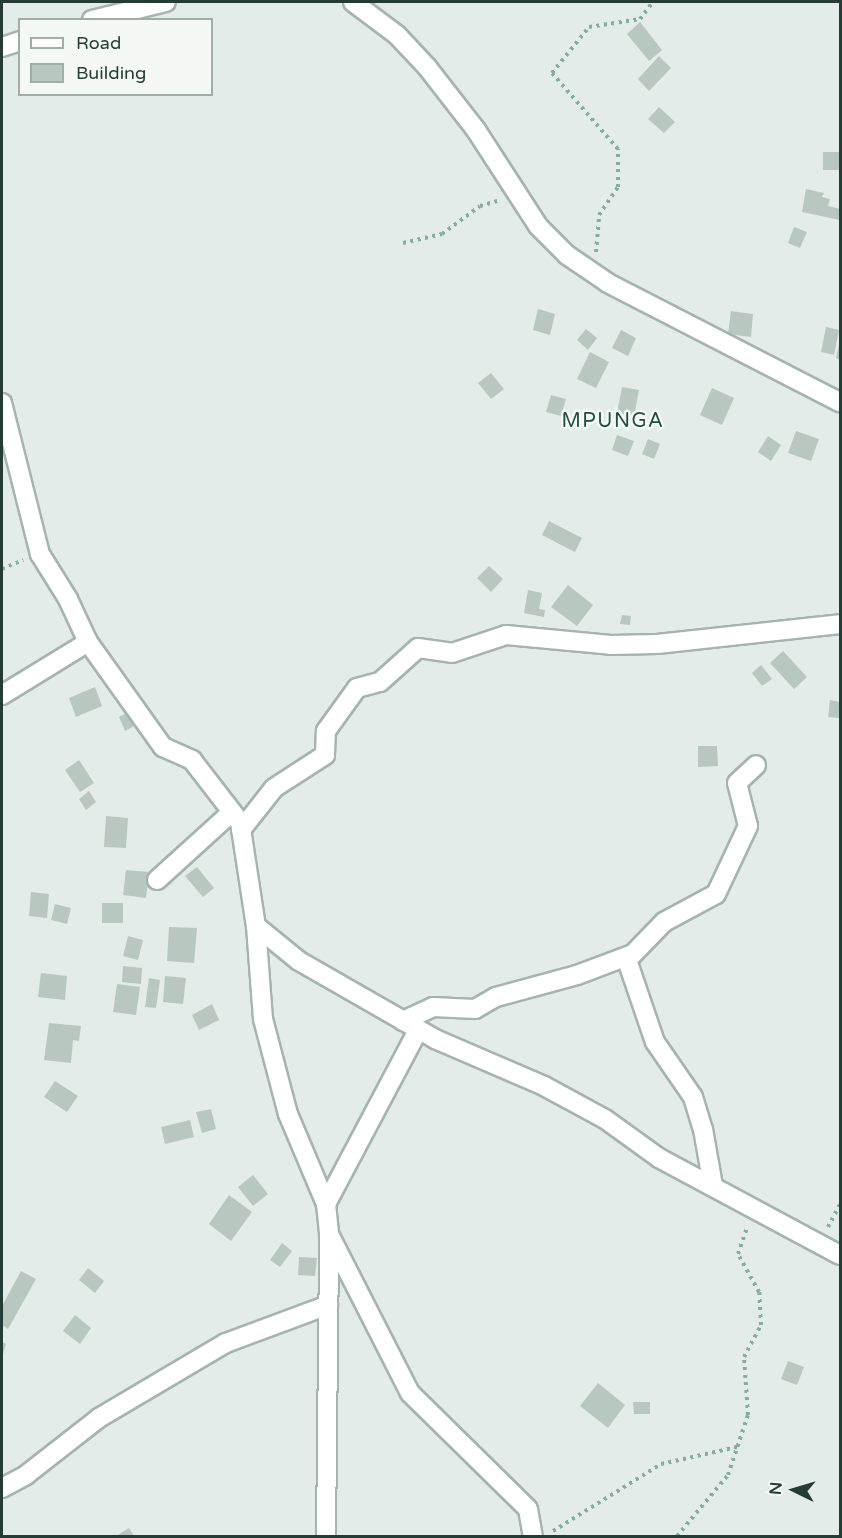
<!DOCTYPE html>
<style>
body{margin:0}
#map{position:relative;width:842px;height:1538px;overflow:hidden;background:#e3ece8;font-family:"Varela Round",sans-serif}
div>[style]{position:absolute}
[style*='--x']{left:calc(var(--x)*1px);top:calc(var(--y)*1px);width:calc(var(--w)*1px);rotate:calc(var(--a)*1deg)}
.building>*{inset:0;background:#b9c7c1}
.path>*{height:4px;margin-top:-2px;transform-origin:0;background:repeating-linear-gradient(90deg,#86ada0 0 3px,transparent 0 7.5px)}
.roads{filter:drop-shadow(2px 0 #a6b4af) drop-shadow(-2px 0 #a6b4af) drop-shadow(0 2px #a6b4af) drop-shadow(0 -2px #a6b4af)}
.minor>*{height:18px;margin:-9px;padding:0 9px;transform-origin:9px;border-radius:9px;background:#fff}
span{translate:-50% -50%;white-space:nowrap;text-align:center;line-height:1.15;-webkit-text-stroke:5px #f4f9f6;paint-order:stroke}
.quarter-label{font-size:20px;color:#214d41;letter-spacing:1.5px}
.frame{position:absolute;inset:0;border:3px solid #243c35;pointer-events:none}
.legend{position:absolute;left:18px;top:18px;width:195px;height:78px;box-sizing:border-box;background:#f4f9f6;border:2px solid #a1ada9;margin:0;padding:8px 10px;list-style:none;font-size:18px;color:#243c35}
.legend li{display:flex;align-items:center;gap:12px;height:30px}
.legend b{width:30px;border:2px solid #a1ada9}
.north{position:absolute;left:764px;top:1460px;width:60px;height:60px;-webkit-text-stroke:4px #f4f9f6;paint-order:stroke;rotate:275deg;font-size:16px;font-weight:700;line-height:24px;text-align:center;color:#243c35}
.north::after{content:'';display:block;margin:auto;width:21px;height:27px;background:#243c35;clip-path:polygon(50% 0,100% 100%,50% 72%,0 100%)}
</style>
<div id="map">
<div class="building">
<i style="clip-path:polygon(640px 22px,662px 50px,649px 61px,627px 34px)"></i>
<i style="clip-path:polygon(659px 56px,671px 68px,649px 91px,638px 79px)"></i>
<i style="clip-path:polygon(659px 107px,675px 122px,664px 133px,648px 119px)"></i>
<i style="clip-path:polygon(823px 152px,840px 152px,840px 170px,823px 170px)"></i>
<i style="clip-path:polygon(806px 189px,824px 193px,822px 197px,830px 199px,828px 206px,840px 209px,840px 220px,802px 212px)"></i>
<i style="clip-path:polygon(794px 227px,807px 232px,800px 248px,788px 243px)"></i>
<i style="clip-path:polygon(538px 309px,555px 314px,550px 335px,533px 330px)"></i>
<i style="clip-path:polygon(731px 311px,753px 314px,751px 337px,728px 334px)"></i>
<i style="clip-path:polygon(826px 327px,839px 330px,834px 355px,821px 352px)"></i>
<i style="clip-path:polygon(586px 329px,597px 338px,588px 350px,577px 340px)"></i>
<i style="clip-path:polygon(621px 330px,636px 338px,628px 356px,612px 348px)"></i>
<i style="clip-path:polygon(840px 341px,840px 360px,836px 358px)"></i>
<i style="clip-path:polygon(590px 352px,609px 362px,596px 388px,577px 379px)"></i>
<i style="clip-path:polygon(491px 373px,504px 389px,491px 399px,478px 383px)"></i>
<i style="clip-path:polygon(622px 387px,639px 390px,634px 416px,617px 413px)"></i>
<i style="clip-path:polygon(712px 388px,734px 398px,722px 425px,700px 415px)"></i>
<i style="clip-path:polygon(551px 395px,566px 399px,561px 416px,546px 412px)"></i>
<i style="clip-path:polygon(796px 431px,819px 439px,811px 461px,788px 453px)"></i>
<i style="clip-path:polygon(617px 435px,634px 441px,628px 456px,612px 450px)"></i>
<i style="clip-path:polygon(768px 436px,781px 445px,771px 461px,758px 452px)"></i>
<i style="clip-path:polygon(648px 439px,660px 444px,654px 459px,642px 454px)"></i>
<i style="clip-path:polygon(549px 521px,582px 538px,575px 552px,542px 535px)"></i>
<i style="clip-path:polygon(489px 566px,503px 579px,491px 592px,477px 578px)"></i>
<i style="clip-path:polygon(568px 585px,593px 605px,577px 626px,551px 607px)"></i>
<i style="clip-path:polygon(528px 590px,542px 593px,539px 609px,545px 610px,544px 617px,524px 613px)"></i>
<i style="clip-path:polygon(622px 615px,631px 616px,630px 625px,620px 624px)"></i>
<i style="clip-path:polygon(783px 651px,807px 677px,794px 689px,770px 663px)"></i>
<i style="clip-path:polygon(761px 665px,772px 679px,762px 686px,752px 673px)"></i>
<i style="clip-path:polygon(95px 687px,102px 706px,76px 717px,69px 698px)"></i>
<i style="clip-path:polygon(830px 700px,840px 702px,840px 718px,828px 717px)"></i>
<i style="clip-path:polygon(129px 712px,136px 725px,125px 731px,119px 717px)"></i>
<i style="clip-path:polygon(698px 746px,717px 746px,718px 766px,698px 767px)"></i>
<i style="clip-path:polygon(79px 760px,94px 783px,80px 792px,65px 770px)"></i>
<i style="clip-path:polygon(89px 791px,96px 802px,86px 810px,79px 799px)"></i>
<i style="clip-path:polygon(106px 816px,128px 818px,126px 848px,104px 847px)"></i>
<i style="clip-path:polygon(197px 867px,214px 888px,203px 897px,185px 876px)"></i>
<i style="clip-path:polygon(126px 870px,149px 872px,146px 898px,123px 895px)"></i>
<i style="clip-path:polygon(31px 892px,49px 894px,47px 918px,29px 916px)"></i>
<i style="clip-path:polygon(102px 903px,123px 903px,123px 923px,102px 923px)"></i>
<i style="clip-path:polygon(55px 904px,71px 908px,67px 924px,51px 920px)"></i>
<i style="clip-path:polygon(169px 927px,197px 928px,194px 963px,167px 961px)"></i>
<i style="clip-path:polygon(128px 936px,143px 940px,138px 960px,123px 956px)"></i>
<i style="clip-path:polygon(123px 966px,142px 968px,141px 984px,122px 982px)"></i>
<i style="clip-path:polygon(41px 973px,67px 976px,65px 1000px,38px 997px)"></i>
<i style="clip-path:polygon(165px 976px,186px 978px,183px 1004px,163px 1002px)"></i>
<i style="clip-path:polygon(149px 978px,160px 980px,156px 1008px,145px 1007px)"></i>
<i style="clip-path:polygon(117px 984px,140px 987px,136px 1015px,113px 1012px)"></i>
<i style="clip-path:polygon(212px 1004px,219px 1020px,199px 1030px,192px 1015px)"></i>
<i style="clip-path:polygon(49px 1023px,81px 1026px,79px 1041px,73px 1040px,71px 1063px,44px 1060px)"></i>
<i style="clip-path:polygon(55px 1081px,78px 1096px,67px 1112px,44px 1097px)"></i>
<i style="clip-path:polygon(211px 1109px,216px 1129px,202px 1133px,196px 1112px)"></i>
<i style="clip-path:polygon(190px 1120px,194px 1137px,165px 1144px,161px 1127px)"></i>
<i style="clip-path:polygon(253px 1175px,268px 1194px,253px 1206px,238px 1187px)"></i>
<i style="clip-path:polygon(229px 1195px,252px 1212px,231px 1241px,209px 1224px)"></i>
<i style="clip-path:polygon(282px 1243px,292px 1251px,280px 1267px,270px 1260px)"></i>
<i style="clip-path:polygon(299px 1257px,317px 1258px,315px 1276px,298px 1275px)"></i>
<i style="clip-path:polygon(88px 1268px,104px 1281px,95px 1293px,79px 1280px)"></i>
<i style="clip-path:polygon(21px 1271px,36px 1279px,8px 1329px,2px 1325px,2px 1306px)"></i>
<i style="clip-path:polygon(75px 1315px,91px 1328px,80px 1344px,63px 1331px)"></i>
<i style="clip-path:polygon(2px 1342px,6px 1344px,2px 1357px)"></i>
<i style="clip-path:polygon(788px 1361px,804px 1367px,797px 1385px,781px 1379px)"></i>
<i style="clip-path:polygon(598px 1383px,625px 1405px,608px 1428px,580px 1406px)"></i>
<i style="clip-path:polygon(633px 1402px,650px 1402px,650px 1414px,634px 1414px)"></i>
<i style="clip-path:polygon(129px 1528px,134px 1536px,120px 1536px,118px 1535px)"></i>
</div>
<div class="path">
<i style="--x:403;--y:243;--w:40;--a:-13"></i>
<i style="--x:442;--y:234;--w:47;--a:-36.4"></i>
<i style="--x:480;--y:206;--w:18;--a:-16"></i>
<i style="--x:596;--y:252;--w:37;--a:-85"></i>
<i style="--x:599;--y:215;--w:34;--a:-56"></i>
<i style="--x:618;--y:187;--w:38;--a:-90"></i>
<i style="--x:618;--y:149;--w:101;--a:-131"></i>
<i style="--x:552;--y:73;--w:59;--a:-51.2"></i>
<i style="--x:589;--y:27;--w:52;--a:-8.9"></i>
<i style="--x:640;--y:19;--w:21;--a:-53"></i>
<i style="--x:2;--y:569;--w:23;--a:-23"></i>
<i style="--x:828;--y:1227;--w:26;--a:-62"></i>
<i style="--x:553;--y:1531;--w:127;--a:-31.8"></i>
<i style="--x:661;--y:1464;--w:78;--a:-12.6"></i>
<i style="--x:677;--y:1536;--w:80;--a:-50.1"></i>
<i style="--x:728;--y:1475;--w:63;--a:-71.6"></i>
<i style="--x:748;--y:1415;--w:58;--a:-93.9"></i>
<i style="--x:744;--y:1357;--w:36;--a:-62"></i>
<i style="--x:761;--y:1325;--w:33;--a:-93"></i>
<i style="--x:759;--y:1292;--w:43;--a:-118.9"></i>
<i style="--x:738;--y:1254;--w:28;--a:-71"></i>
</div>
<div class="roads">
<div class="minor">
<i style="--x:353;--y:2;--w:55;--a:36.9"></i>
<i style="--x:397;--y:35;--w:44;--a:46.8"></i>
<i style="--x:427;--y:67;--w:80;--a:52.1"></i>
<i style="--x:476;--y:130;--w:114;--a:57.1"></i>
<i style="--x:538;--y:226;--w:41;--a:45"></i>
<i style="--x:567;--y:255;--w:50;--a:34.3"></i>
<i style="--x:608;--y:283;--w:261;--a:27.2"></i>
<i style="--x:92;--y:20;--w:76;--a:-13.7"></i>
<i style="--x:2;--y:47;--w:19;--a:-18"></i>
<i style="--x:2;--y:403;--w:156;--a:75.9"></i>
<i style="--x:40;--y:554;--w:53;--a:58.1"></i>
<i style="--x:68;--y:599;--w:47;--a:65.1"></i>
<i style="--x:88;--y:642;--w:129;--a:54.5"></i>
<i style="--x:163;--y:747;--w:32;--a:24"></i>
<i style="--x:192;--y:760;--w:78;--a:52.3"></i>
<i style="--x:240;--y:822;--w:105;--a:81.3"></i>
<i style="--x:256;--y:926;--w:93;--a:85.7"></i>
<i style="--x:263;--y:1019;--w:98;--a:75.3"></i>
<i style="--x:288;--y:1114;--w:98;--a:67.1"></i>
<i style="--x:326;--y:1204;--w:30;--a:84"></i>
<i style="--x:329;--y:1234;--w:178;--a:63"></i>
<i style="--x:410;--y:1393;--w:165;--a:44.5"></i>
<i style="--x:528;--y:1509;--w:27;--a:80"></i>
<i style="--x:2;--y:695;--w:101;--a:-31.6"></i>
<i style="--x:241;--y:830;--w:53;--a:-51.8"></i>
<i style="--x:274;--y:788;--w:61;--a:-32.9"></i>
<i style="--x:325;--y:755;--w:24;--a:-88"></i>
<i style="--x:326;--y:731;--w:53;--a:-54.2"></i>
<i style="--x:357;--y:688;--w:24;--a:-15"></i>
<i style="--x:380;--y:682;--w:51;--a:-41.8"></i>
<i style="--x:418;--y:648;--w:34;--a:8"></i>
<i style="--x:452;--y:653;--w:57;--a:-18.4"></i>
<i style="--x:506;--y:635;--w:105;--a:5.4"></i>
<i style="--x:611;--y:645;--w:46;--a:-1.2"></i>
<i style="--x:657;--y:644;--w:184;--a:-6.2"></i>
<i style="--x:157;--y:880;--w:101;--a:-42.2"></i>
<i style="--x:256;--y:926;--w:55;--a:39.1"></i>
<i style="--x:299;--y:961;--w:157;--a:29.8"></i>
<i style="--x:435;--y:1039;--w:119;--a:23.3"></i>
<i style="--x:544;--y:1086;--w:69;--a:28.4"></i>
<i style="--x:605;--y:1119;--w:67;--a:35.8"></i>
<i style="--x:659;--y:1158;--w:205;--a:28.2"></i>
<i style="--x:626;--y:957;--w:90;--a:71.2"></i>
<i style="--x:655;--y:1042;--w:67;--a:55.4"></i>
<i style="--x:693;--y:1097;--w:34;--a:73"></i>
<i style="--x:703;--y:1129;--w:58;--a:80"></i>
<i style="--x:403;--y:1021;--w:33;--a:-25"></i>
<i style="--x:433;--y:1007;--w:42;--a:2.7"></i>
<i style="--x:475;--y:1009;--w:24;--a:-30"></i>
<i style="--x:496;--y:997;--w:84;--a:-15.2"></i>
<i style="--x:577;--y:975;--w:60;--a:-20.6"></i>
<i style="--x:633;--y:954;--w:45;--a:-45.9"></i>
<i style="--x:664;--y:922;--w:59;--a:-28.3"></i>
<i style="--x:716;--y:894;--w:75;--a:-64.8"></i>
<i style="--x:748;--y:826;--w:44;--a:-104.3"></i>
<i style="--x:737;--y:783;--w:26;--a:-43"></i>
<i style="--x:326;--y:1204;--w:197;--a:-62.1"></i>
<i style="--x:2;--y:1488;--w:27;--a:-28"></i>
<i style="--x:26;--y:1475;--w:93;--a:-38"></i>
<i style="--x:99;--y:1418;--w:147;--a:-30.6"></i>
<i style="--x:226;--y:1343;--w:109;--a:-20.4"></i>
<i style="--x:326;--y:1536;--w:301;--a:-89.4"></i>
</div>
</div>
<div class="quarter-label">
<span style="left:613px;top:421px">MPUNGA</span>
</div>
<div class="frame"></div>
<ul class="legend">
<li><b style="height:8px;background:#fff"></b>Road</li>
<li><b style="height:16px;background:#b9c7c1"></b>Building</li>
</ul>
<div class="north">N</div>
</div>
